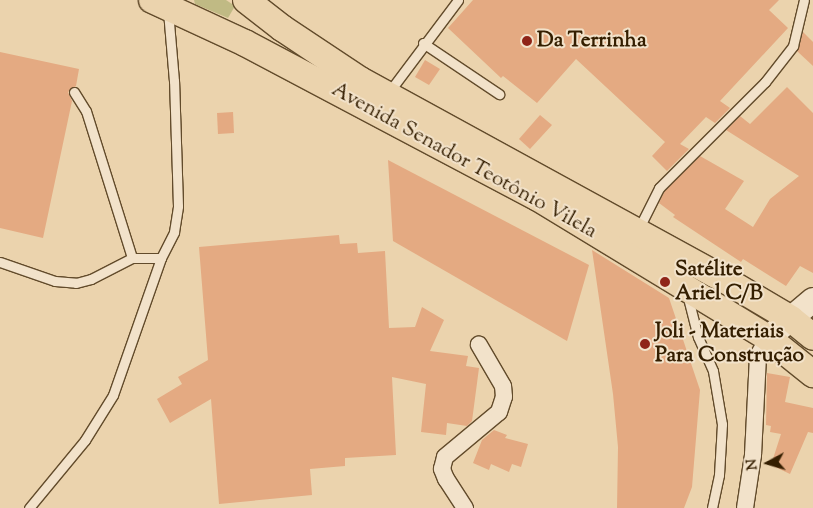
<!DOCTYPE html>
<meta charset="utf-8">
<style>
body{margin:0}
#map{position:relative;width:813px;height:508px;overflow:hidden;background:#ebd3ad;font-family:"Sorts Mill Goudy",serif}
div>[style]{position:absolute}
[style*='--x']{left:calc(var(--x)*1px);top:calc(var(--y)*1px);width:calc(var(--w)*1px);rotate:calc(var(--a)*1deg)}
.green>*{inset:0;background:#c0ba84}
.building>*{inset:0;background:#e4aa82}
.roads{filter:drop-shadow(1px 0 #624b2b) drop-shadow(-1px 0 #624b2b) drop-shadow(0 1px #624b2b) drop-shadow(0 -1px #624b2b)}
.service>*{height:9px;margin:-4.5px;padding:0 4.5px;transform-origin:4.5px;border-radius:4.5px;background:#f2e2ca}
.minor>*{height:16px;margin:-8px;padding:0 8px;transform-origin:8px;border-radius:8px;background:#f2e2ca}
.secondary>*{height:24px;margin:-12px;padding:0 12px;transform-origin:12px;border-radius:12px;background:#f2e2ca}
.primary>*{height:26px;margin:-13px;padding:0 13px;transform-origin:13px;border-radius:13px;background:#ebd3ad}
.dots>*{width:14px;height:14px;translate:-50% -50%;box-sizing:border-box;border:2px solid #f2e2ca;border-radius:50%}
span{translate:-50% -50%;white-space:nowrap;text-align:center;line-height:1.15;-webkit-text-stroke:4px #f2e2ca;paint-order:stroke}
.poi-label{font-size:21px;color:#341e00;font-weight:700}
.left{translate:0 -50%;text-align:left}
.street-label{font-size:21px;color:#341e00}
.north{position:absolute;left:743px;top:438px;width:50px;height:50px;-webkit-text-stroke:4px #f2e2ca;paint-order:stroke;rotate:264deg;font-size:14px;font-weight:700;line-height:20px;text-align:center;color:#341e00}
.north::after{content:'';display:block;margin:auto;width:18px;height:22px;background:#341e00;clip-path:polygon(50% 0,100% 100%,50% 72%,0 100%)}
</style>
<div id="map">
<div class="green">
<i style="clip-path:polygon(194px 0,226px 0,235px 6px,228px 18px,195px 4px)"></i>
</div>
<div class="building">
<i style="clip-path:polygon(473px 0,779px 0,769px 10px,788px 28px,720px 101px,730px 108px,715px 123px,706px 117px,680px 144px,689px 149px,667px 171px,652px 156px,665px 142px,576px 59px,537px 103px,503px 76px,501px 78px,448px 28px)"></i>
<i style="clip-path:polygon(803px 32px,813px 42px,813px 66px,797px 51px)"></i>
<i style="clip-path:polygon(0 52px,79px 69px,76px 86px,68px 92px,72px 101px,43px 238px,0 228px)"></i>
<i style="clip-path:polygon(425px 60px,440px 69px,429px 85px,415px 77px)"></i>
<i style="clip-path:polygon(787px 87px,813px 113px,813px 273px,800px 266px,786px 286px,743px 259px,741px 262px,673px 217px,675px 215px,659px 203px,664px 192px,700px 156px,744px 181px,725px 209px,753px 227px,770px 199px,799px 176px,726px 130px,740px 116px,750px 124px)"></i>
<i style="clip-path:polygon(233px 112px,234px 133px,218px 134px,217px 113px)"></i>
<i style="clip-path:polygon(540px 115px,552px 125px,530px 149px,519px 139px)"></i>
<i style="clip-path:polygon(388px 160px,589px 265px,567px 341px,393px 241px)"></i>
<i style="clip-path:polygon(339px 235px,340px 244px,357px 243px,358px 253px,385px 251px,389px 328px,415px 327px,422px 307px,444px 320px,430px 351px,468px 356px,466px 366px,479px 368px,472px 421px,467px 426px,447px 423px,446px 435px,421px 432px,426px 384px,392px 377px,396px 455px,345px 458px,345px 466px,310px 469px,312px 495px,219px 504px,211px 399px,170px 423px,157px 399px,182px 384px,178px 377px,208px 360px,199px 247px)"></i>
<i style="clip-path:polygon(592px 250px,669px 298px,700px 390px,692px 487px,684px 508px,617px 508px,618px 447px,613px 394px)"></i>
<i style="clip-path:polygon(767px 373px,790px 377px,785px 402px,813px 408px,813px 433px,808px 432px,790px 474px,771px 465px,781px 434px,770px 432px,771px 426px,766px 425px)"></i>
<i style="clip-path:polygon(494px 430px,507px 435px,505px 438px,528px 444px,521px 467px,512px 464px,509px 472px,491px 464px,489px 470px,473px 463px,482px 440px)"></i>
</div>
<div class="roads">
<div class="service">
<i style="--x:423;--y:43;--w:92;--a:33.9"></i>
<i style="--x:74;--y:92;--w:22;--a:58"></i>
<i style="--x:86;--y:111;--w:154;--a:72.6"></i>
<i style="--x:389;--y:92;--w:115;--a:-53.1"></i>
<i style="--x:638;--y:230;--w:47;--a:-63.4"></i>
<i style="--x:659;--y:188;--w:150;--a:-45"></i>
<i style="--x:765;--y:82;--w:46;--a:-52.1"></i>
<i style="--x:793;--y:46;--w:47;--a:-76.6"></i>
<i style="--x:0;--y:262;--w:58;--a:19.1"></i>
<i style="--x:55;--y:281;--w:21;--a:5"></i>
<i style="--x:76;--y:283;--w:16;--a:-15"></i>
<i style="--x:91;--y:279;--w:46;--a:-27.1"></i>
<i style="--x:132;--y:258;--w:29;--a:0"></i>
<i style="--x:687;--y:294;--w:44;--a:75.7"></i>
<i style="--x:698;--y:337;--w:37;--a:66"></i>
<i style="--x:713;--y:371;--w:54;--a:80.4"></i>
<i style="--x:722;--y:424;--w:51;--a:93.4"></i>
<i style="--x:719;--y:475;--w:34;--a:102"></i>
<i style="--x:29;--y:508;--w:88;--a:-50.5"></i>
<i style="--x:85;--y:440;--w:53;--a:-58.1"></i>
<i style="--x:113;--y:395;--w:145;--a:-70.7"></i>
<i style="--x:161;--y:258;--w:29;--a:-63"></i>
<i style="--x:174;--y:232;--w:26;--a:-81"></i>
<i style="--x:178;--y:206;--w:125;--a:-91.8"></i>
<i style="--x:174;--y:81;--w:70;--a:-94.9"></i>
</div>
<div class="minor">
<i style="--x:465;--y:508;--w:35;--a:-123"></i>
<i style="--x:446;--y:479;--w:11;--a:-112"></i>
<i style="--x:442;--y:469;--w:12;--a:-76"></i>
<i style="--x:445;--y:457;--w:70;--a:-39.8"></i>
<i style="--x:499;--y:412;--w:16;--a:-72"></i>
<i style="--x:504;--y:397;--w:11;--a:-95"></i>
<i style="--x:503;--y:386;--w:48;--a:-120.3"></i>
<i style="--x:745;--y:508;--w:54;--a:-81.4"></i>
<i style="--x:753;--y:455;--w:99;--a:-87.1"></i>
<i style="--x:758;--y:356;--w:21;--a:-61"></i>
</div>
<div class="secondary">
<i style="--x:768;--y:338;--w:59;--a:-40.2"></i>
</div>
<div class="primary">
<i style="--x:152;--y:0;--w:102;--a:24.8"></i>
<i style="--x:245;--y:43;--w:331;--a:27.9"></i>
<i style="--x:538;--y:198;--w:269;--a:31.3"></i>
<i style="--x:768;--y:338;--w:58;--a:38.7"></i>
<i style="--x:246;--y:0;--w:46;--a:37.9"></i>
<i style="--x:282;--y:28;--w:94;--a:33.7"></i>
<i style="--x:360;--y:80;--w:405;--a:28.7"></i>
<i style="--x:715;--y:274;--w:88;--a:30.6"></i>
<i style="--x:791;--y:319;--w:28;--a:39"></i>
</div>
</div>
<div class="dots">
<i style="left:527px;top:41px;background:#8f2418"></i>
<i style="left:665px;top:282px;background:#8f2418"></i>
<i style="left:645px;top:344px;background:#8f2418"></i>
</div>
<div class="poi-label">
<span class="left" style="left:537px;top:41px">Da Terrinha</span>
<span class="left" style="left:675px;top:282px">Satélite<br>Ariel C/B</span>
<span class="left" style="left:655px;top:344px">Joli - Materiais<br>Para Construção</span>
</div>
<div class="street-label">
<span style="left:464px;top:161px;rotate:29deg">Avenida Senador Teotônio Vilela</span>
</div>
<div class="north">N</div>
</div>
